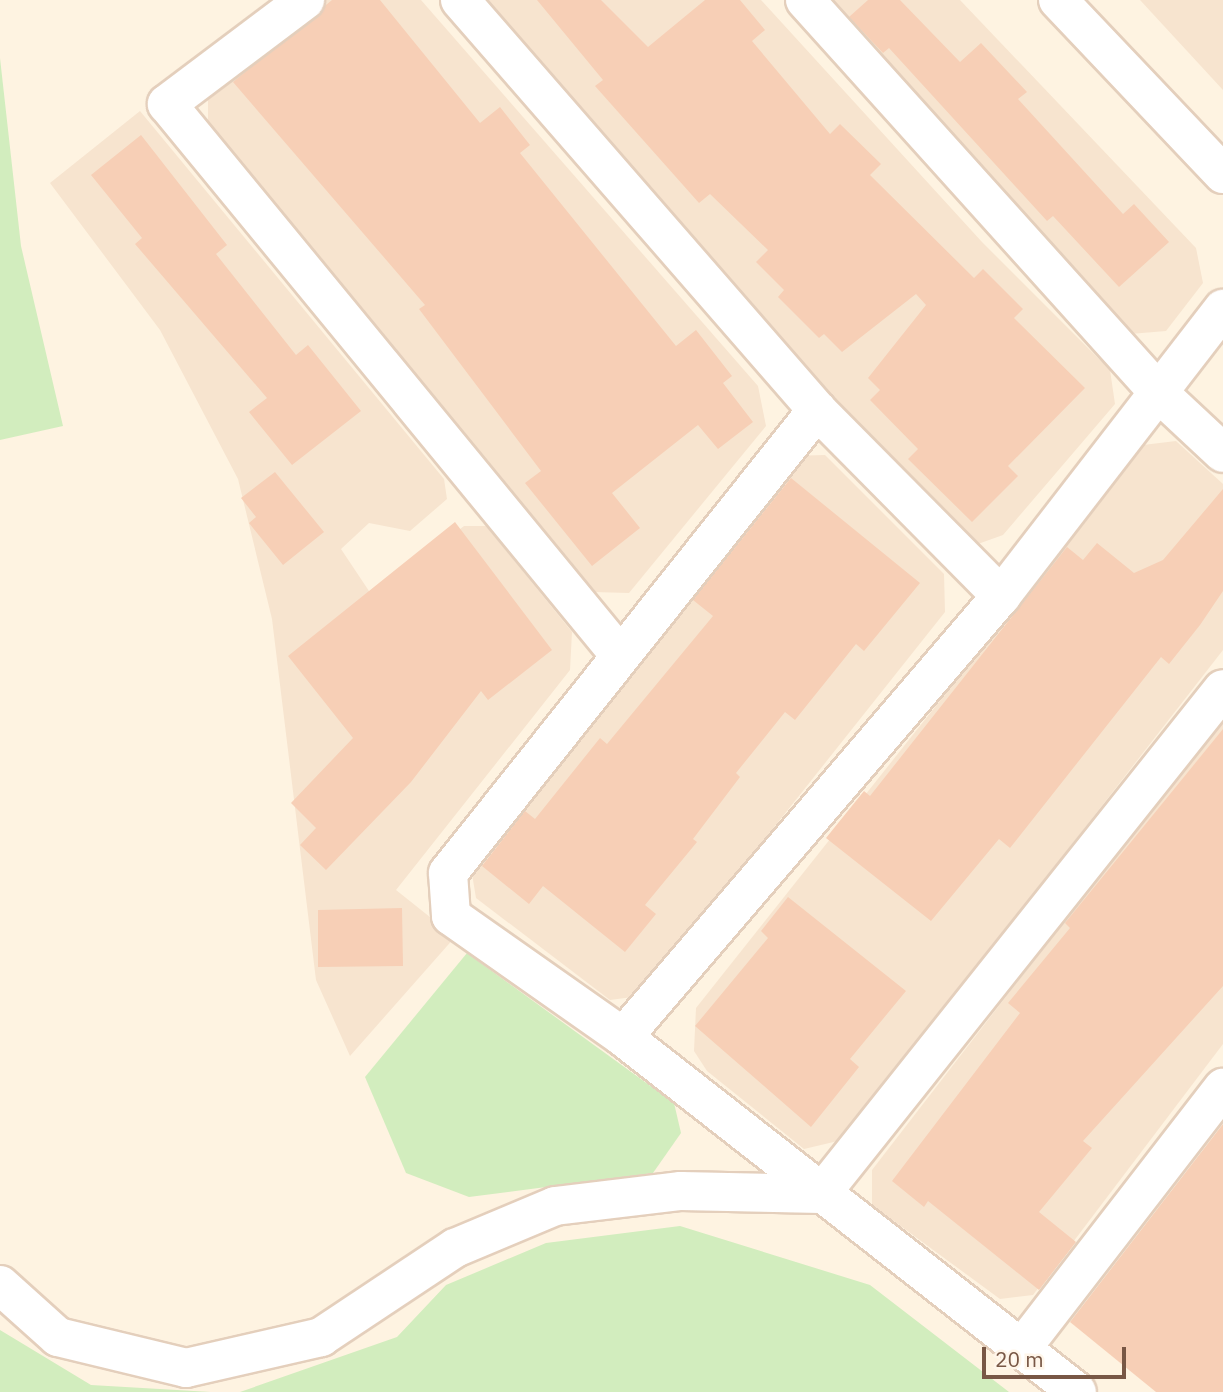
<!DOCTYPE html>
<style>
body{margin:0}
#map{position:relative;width:1223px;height:1392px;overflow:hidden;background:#fef3e1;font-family:"IBM Plex Sans",sans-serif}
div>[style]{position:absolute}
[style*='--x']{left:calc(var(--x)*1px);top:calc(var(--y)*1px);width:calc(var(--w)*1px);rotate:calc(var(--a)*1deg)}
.residential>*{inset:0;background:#f7e4cf}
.green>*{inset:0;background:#d2edbe}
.building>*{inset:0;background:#f7cfb6}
.roads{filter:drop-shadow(2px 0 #e4cfbc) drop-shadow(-2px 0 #e4cfbc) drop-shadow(0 2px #e4cfbc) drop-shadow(0 -2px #e4cfbc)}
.minor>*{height:38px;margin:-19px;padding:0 19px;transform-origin:19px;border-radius:19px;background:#fff}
.tertiary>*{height:38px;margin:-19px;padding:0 19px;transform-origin:19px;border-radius:19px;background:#fff}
span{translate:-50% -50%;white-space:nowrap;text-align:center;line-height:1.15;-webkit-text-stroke:5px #fff6ea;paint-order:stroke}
.scale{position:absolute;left:982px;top:1347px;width:144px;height:32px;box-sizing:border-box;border:4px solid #785745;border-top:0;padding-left:9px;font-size:21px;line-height:24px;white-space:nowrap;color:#785745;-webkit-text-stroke:5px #fff6ea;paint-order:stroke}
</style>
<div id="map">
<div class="residential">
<i style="clip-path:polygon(324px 0,421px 0,758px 386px,766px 426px,629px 593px,593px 592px,208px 123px,208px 90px)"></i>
<i style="clip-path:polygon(476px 0,761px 0,982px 242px,1110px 370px,1115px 404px,1003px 535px,975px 545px,766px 331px)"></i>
<i style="clip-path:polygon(817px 0,960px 0,1196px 248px,1203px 283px,1166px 331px,1130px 334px)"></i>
<i style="clip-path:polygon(1140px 0,1223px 0,1223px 90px)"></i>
<i style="clip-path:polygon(140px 111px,444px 479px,447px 499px,410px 531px,369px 523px,341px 549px,373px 597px,464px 526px,486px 526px,572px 632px,570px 670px,396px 890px,455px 937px,350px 1056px,316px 980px,272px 619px,238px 479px,160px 330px,50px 183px)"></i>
<i style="clip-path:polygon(1176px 441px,1223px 484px,1223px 650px,842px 1140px,804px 1149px,707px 1071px,694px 1051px,696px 1008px,1143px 445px)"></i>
<i style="clip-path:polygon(825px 455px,944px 574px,945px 612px,640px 996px,610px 1000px,476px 898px,470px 862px,790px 456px)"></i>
<i style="clip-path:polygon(1223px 716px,1223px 1044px,1033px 1295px,1000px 1299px,872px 1205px,872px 1170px)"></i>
</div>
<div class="green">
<i style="clip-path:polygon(0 58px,21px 246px,63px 426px,0 440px)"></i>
<i style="clip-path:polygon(467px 953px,674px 1103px,681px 1133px,653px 1173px,469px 1197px,406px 1173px,365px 1077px)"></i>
<i style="clip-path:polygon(680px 1226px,870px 1285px,1009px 1392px,240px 1392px,397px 1337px,446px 1285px,546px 1243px)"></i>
<i style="clip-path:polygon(0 1330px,91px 1385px,211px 1392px,0 1392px)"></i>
</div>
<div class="building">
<i style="clip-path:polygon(332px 0,380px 0,480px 123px,500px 107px,530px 145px,520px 153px,676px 346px,696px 330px,732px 376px,723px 383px,753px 422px,718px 449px,698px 425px,612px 493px,640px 528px,592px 566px,525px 483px,541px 471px,419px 309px,425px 305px,233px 82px)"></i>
<i style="clip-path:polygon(537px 0,601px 0,648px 47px,705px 0,740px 0,765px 30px,752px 41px,830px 134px,840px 124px,881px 164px,870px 175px,974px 278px,983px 269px,1023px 309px,1014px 318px,1085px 388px,1008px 466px,1018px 476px,972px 522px,908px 459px,918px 449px,870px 400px,880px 390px,868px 378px,926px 305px,916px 294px,842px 352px,824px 334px,819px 338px,778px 297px,784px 290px,756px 262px,768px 250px,710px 194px,699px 203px,595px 86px,603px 80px)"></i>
<i style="clip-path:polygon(868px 0,900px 0,960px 62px,981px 43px,1027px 92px,1018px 99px,1123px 214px,1134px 204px,1169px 242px,1119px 287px,1053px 216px,1047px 221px,889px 48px,883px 53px,849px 17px)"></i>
<i style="clip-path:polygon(141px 135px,227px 245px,216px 254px,296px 355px,308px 345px,361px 411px,292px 465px,249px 412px,267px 398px,135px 244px,142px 238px,91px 175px)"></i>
<i style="clip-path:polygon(275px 472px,324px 532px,283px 565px,249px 523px,256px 517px,241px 498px)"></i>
<i style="clip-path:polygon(791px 478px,920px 583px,864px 651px,856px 644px,795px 720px,785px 712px,736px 773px,740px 777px,693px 839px,697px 842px,645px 905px,656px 914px,625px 952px,543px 886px,529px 904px,482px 866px,525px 811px,535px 819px,600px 738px,607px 744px,713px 616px,693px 600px)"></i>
<i style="clip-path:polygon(1223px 489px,1223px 591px,1200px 625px,1169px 664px,1161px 657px,1010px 848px,999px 839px,931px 921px,826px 838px,864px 791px,870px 796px,1067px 547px,1083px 560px,1097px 543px,1134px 573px,1163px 560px)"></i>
<i style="clip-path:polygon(455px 522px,552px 650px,488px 700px,481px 691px,411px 782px,326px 870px,300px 845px,316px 828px,291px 803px,353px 738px,288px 656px)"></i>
<i style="clip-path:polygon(1223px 729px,1223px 986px,1083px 1141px,1092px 1148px,1039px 1212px,1076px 1242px,1039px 1290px,928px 1201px,924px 1207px,892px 1181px,1020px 1013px,1008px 1003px,1070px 928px,1065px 923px)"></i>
<i style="clip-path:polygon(788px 897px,906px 991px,850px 1059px,859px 1067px,811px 1127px,695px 1026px,768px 938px,761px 931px)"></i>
<i style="clip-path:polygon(402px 908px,403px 966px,318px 967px,318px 910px)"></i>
<i style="clip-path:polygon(1223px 1124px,1223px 1392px,1156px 1392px,1070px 1322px)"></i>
</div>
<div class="roads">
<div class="minor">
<i style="--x:305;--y:0;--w:173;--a:143"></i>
<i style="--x:167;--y:104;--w:712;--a:50.59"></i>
<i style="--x:460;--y:0;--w:544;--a:48.95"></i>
<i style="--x:817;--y:410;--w:262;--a:45.3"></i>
<i style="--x:805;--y:0;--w:530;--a:47.98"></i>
<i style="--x:1160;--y:394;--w:86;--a:43.1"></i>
<i style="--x:817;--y:410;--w:592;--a:128.55"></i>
<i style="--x:448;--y:873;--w:43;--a:86"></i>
<i style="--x:451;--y:916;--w:210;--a:35.1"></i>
<i style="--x:623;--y:1037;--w:576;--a:38.02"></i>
<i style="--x:623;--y:1037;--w:581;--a:-49.4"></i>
<i style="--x:1001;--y:596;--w:363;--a:-52.3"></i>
<i style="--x:0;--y:1285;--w:78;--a:41.9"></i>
<i style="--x:58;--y:1337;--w:132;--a:13.6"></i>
<i style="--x:186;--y:1368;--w:139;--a:-12.9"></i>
<i style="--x:321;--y:1337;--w:161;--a:-33.6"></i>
<i style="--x:455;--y:1248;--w:108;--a:-22.8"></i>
<i style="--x:555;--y:1206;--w:127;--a:-6.8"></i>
<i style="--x:681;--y:1191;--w:140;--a:1.2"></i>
<i style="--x:821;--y:1194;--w:645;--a:-51.48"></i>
<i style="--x:1022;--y:1348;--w:329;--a:-52.3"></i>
</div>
<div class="tertiary">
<i style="--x:1058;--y:0;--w:240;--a:46.5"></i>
</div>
</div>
<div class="scale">20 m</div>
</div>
